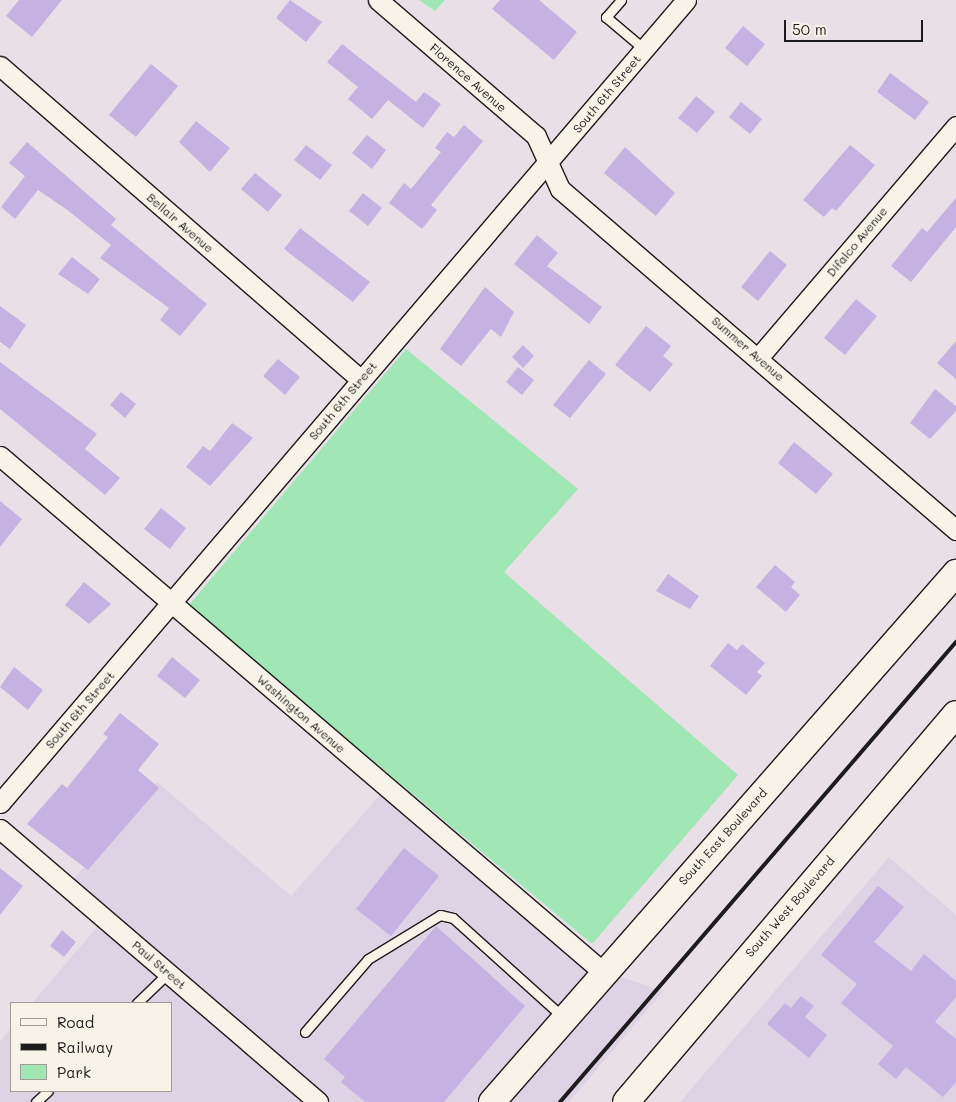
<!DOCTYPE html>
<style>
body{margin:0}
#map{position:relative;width:956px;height:1102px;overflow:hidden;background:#e8e0e6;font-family:Mali,sans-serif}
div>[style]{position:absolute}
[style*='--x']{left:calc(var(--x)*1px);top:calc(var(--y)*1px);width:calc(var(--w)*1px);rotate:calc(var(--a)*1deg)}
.built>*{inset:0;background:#ded2e5}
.green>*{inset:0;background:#a0e7b5}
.building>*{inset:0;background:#c6b2e2}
.roads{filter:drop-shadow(1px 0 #1c1c1c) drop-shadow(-1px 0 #1c1c1c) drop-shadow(0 1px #1c1c1c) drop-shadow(0 -1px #1c1c1c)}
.service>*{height:9px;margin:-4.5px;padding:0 4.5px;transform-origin:4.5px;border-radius:4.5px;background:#f7f3e8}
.minor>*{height:19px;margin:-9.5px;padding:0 9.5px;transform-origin:9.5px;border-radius:9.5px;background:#f7f3e8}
.secondary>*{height:26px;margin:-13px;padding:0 13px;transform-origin:13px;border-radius:13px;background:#f7f3e8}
.rail>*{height:4px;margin:-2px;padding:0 2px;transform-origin:2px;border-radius:2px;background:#1c1c1c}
span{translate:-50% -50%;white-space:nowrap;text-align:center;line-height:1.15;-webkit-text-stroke:4px #f7f3e8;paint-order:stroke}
.street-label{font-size:12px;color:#1c1c1c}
.legend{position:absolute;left:10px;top:1002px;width:162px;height:90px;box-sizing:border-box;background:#f7f3e8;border:1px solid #9f9d96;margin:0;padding:6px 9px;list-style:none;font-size:15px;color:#1c1c1c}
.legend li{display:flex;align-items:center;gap:10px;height:25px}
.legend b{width:25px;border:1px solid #9f9d96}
.scale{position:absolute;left:784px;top:20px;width:139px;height:22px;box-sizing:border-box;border:2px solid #1c1c1c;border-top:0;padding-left:6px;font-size:15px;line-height:18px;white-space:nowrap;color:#1c1c1c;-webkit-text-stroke:4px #f7f3e8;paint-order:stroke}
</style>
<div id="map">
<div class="built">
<i style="clip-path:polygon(157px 782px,291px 896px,387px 787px,597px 969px,663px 991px,569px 1102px,0 1102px,0 1042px,11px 1028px,11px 1091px,171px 1091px,171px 1003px,32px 1003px,103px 920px,66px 888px)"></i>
<i style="clip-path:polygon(889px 857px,956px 915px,956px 1102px,680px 1102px)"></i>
</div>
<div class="green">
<i style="clip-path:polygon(419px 0,445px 0,435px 11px)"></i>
<i style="clip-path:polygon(406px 349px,578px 489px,504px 572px,738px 775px,592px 944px,188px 606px)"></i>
</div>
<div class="building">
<i style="clip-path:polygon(19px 0,62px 0,32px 37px,6px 16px)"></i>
<i style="clip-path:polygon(290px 0,322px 22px,306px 42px,276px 18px)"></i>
<i style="clip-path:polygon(500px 0,539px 0,577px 32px,554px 60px,492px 9px)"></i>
<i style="clip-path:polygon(743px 26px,765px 44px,747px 66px,725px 48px)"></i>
<i style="clip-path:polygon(342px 44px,416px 102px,424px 92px,441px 104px,423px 128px,388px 100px,372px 119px,348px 99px,358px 87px,327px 62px)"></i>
<i style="clip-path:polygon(151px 64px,178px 86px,136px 137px,109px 115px)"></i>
<i style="clip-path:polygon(890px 73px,929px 102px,915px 120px,877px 92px)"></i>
<i style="clip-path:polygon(696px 96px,715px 112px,697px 133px,678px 118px)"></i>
<i style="clip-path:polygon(741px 102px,762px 119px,750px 134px,729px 117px)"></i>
<i style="clip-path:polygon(196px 121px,230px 148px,210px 172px,179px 142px)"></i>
<i style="clip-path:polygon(464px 125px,483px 141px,431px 205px,437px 210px,422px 229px,389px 203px,404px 183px,411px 189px,441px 152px,435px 148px,447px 132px,454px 137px)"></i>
<i style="clip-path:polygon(367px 135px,386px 150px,372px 169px,352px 153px)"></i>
<i style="clip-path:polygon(27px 142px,116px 219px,111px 225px,207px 304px,180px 336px,160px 320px,169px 308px,100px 258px,111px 245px,66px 209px,38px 190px,15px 219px,1px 207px,25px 176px,9px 163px)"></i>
<i style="clip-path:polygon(306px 145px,332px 165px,320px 180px,294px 160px)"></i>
<i style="clip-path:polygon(850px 145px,875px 165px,836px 211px,832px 208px,824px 217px,803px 200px)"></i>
<i style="clip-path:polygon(625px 147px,675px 193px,656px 216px,604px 173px)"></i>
<i style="clip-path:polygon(255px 173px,282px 195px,268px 212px,241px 189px)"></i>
<i style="clip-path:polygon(363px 193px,382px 208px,368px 226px,349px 211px)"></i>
<i style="clip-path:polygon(956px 198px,956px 227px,911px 282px,891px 266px,922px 228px,927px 232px)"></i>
<i style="clip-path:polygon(300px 228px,370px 282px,353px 302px,284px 249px)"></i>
<i style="clip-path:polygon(537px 235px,558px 253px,547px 266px,602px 307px,589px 324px,514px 264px)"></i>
<i style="clip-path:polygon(770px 251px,787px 265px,758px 301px,741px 287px)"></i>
<i style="clip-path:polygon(72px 257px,100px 279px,88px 294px,58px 274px)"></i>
<i style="clip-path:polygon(485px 287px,514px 312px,501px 337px,491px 329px,461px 366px,440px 349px)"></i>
<i style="clip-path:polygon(856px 299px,877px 316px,845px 355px,824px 338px)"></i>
<i style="clip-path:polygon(0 306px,26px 325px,10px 349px,0 342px)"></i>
<i style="clip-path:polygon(646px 326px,671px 346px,663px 356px,673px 364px,650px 392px,615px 365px)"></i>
<i style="clip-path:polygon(956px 341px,956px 379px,937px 363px)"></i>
<i style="clip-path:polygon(523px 345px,534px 356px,523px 368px,512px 357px)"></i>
<i style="clip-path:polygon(278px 359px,300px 377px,285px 395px,263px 376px)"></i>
<i style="clip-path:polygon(589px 360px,606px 374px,570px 418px,553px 405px)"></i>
<i style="clip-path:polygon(0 362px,97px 434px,85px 449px,120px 478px,105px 495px,0 409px)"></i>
<i style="clip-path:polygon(518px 367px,534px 380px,522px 395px,506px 382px)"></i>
<i style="clip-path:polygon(935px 389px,956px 406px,956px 411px,930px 439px,910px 423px)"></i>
<i style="clip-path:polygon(121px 392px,136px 404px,125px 418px,110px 405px)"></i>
<i style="clip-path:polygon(232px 423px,253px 438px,210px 486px,186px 467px,203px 446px,210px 451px)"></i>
<i style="clip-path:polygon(794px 442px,833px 474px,816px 494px,778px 463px)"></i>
<i style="clip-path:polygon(0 501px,22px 519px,0 547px)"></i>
<i style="clip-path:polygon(161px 508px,186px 528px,170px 549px,144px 529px)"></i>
<i style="clip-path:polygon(775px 565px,795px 582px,791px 587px,800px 595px,786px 612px,756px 587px)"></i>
<i style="clip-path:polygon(668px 574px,699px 596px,690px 609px,656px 591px)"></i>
<i style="clip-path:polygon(84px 582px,111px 604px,89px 624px,65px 605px)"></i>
<i style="clip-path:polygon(728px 643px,737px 650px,742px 644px,765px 663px,757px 672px,762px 676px,746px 695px,710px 666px)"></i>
<i style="clip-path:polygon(172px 657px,200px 680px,185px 698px,157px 676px)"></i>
<i style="clip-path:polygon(14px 667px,43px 690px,28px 710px,0 687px)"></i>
<i style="clip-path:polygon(120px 713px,159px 744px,138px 770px,159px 788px,88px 870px,27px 824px,62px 784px,67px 788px,108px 737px,103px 734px)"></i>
<i style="clip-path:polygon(404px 848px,439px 876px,391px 936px,356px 909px)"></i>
<i style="clip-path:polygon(0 868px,23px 886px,0 915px)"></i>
<i style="clip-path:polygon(878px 886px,904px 907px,874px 942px,911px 971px,924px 954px,956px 981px,956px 997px,935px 1022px,956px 1039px,956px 1082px,943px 1097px,906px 1067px,896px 1079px,878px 1064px,893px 1046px,841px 1003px,857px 984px,821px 955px)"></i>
<i style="clip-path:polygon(436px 926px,525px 1006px,444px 1102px,365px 1102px,341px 1082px,345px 1077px,324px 1059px)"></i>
<i style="clip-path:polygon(62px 930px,76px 942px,64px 957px,50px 946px)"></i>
<i style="clip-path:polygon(801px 996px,814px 1006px,805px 1017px,827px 1035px,809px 1058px,767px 1024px,785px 1003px,791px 1008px)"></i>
</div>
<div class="roads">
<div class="service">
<i style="--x:621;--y:0;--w:23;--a:131"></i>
<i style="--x:606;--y:17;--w:50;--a:40.1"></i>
<i style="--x:137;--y:1003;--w:43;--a:-44.1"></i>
<i style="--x:305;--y:1032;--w:96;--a:-49.2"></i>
<i style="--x:368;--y:959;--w:84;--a:-31.4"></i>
<i style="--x:440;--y:915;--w:13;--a:13"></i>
<i style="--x:453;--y:918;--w:148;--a:42"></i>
<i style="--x:36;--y:1102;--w:16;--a:-43"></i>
</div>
<div class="minor">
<i style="--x:378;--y:0;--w:208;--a:40.7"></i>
<i style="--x:536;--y:136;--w:58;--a:65.6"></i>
<i style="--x:560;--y:189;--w:523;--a:40.73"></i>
<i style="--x:0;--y:66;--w:478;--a:41"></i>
<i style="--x:758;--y:358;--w:305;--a:-49.5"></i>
<i style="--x:0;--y:456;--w:794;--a:40.55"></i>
<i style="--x:0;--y:803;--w:1056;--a:-49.49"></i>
<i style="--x:0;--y:829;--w:419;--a:40.6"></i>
</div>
<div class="secondary">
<i style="--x:492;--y:1102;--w:704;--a:-48.75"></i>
<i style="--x:626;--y:1102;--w:509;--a:-49.62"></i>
</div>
</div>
<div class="rail">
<i style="--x:560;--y:1102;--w:607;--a:-49.28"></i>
</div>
<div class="street-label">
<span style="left:468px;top:78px;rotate:41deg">Florence Avenue</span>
<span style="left:607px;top:94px;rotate:-50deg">South 6th Street</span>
<span style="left:180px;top:223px;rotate:41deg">Bellair Avenue</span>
<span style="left:857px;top:242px;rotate:-50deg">Difalco Avenue</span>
<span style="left:748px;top:349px;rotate:41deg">Summer Avenue</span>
<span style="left:343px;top:401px;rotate:-50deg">South 6th Street</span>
<span style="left:80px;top:710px;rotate:-49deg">South 6th Street</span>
<span style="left:301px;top:714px;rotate:41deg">Washington Avenue</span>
<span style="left:723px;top:837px;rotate:-48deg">South East Boulevard</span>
<span style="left:790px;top:907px;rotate:-49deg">South West Boulevard</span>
<span style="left:159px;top:965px;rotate:41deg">Paul Street</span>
</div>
<ul class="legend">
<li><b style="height:6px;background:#f7f3e8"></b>Road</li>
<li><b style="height:6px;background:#1c1c1c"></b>Railway</li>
<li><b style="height:14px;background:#a0e7b5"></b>Park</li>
</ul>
<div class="scale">50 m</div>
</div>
